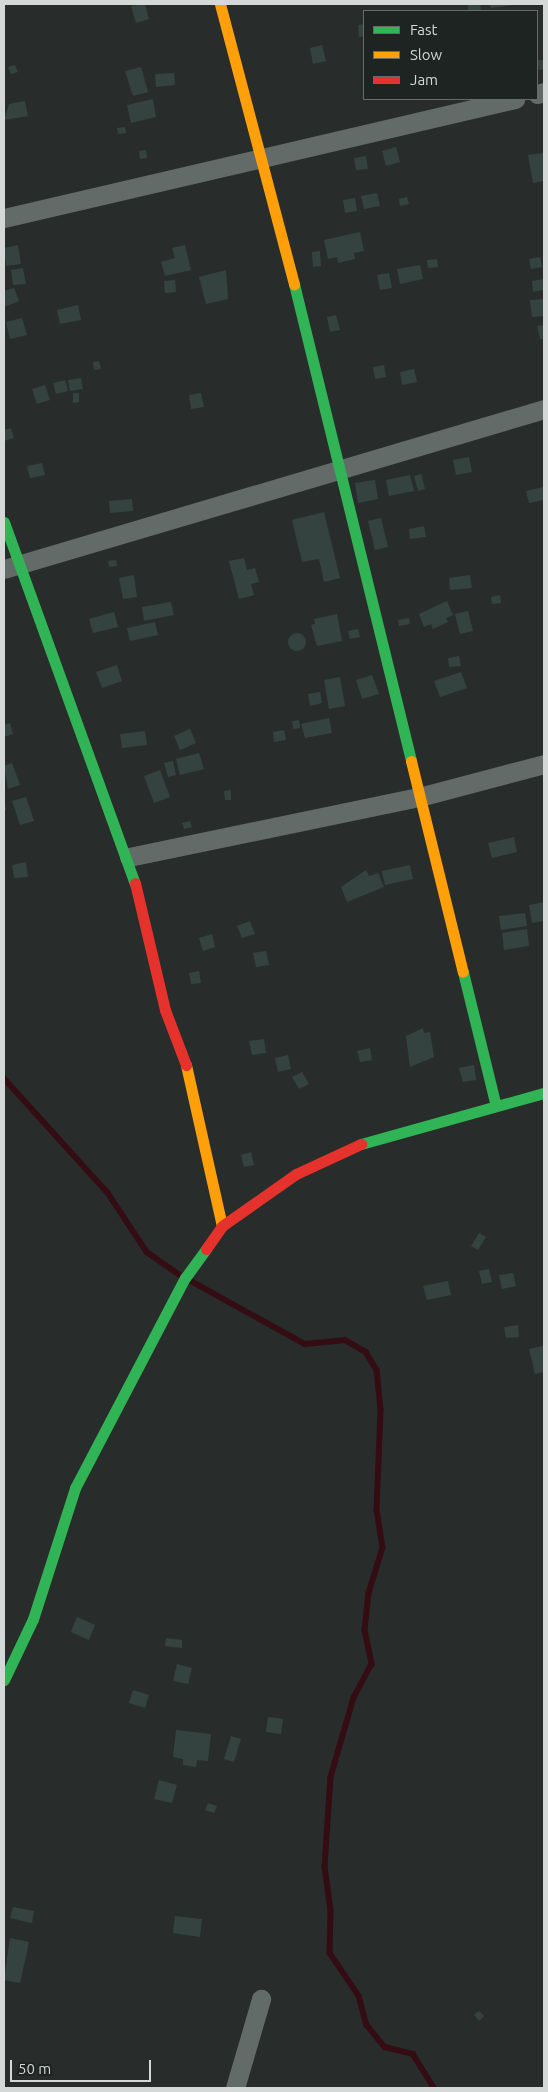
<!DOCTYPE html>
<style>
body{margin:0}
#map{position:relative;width:548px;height:2092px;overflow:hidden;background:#282d2b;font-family:Ubuntu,sans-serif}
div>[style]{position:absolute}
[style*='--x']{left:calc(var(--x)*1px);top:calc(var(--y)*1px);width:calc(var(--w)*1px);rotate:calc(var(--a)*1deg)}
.stream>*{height:5.5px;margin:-2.75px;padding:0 2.75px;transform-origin:2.75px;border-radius:2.75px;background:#340d14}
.building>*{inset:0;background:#354340}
.round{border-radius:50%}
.street>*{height:19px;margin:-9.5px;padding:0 9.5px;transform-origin:9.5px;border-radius:9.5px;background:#636b68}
.fast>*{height:11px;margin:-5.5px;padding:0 5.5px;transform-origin:5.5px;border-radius:5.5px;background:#30b455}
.slow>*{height:11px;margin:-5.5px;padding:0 5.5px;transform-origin:5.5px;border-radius:5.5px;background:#ff9f0a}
.jam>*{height:11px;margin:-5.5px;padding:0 5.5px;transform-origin:5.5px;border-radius:5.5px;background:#e5322d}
span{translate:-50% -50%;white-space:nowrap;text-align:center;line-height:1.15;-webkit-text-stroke:4px #1d2422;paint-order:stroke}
.frame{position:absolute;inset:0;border:5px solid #d4d8d7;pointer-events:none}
.legend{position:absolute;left:363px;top:10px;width:175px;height:90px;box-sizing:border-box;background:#1d2422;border:1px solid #666c6a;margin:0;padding:6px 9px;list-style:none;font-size:15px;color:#d4d8d7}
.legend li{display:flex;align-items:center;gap:10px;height:25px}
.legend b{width:25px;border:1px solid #666c6a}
.scale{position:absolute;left:10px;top:2060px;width:141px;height:22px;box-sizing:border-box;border:2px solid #d4d8d7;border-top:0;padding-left:6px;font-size:15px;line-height:18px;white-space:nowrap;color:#d4d8d7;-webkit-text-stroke:4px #1d2422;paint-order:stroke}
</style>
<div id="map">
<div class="stream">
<i style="--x:4;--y:1078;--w:155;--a:47.9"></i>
<i style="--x:108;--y:1193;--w:71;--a:56.5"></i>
<i style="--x:147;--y:1252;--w:39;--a:35"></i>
<i style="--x:191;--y:1281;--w:130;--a:28.9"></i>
<i style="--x:305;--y:1344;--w:40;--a:-5.7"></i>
<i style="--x:345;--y:1340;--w:24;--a:30"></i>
<i style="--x:366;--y:1352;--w:21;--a:59"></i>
<i style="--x:377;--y:1370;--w:40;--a:84.3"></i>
<i style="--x:381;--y:1410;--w:100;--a:92.3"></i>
<i style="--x:377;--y:1510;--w:38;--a:81"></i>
<i style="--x:383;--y:1548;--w:47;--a:107.3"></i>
<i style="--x:369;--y:1593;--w:37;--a:96"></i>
<i style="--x:365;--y:1630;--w:35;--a:78"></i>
<i style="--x:372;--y:1664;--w:38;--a:118"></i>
<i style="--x:354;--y:1698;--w:82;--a:106.2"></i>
<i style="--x:331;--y:1777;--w:90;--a:93.8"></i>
<i style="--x:325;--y:1867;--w:43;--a:82.1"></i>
<i style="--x:331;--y:1910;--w:43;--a:91.3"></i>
<i style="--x:330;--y:1953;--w:52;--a:56"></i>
<i style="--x:359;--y:1996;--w:30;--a:75"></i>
<i style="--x:367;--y:2025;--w:28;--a:51"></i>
<i style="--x:385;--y:2047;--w:29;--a:14"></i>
<i style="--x:413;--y:2054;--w:40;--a:58"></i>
</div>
<div class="building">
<i style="clip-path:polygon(145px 4px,149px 19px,136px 23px,131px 6px)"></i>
<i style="clip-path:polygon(468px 4px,480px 4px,481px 11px,468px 11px)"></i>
<i style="clip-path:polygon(490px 4px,514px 4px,514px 5px,491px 8px)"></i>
<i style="clip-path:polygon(364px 24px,364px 36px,359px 37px,358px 25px)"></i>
<i style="clip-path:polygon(322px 45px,326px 61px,313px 64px,310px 48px)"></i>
<i style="clip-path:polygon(537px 60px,544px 60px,544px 69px,539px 70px)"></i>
<i style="clip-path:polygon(15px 65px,18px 72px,11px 74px,8px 67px)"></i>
<i style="clip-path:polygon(141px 67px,148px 92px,133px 96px,125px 71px)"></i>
<i style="clip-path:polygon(174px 73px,175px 85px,156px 87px,155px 74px)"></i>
<i style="clip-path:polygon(153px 99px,156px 117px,131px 123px,127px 105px)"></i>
<i style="clip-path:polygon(25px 101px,28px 116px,4px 120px,9px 104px)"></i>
<i style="clip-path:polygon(125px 127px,126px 133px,118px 134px,117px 128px)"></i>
<i style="clip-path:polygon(396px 147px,400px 162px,386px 166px,382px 151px)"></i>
<i style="clip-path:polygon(146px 150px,147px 158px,140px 159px,139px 151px)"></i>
<i style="clip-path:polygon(544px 153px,544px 181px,533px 183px,528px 155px)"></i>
<i style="clip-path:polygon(366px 156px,368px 169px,356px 170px,354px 158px)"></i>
<i style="clip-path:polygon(377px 193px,380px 206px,364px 209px,361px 196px)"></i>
<i style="clip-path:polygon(407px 197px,409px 204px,400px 206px,399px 199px)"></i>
<i style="clip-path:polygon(355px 198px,357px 211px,345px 213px,343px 200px)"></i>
<i style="clip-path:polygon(360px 232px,364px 251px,354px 253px,355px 259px,338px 263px,337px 257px,328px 259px,324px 240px)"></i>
<i style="clip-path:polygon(18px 245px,21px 264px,6px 266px,4px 248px)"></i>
<i style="clip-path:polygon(185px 245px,191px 270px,165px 276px,161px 262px,175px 258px,172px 248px)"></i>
<i style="clip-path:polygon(320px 251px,321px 266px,313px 267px,312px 252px)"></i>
<i style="clip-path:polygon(540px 257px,542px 267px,531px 269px,529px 259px)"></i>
<i style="clip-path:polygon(437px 259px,438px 267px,428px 268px,427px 260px)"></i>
<i style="clip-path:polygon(420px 265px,423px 279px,400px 284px,397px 269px)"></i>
<i style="clip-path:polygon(23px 268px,26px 284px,13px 285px,11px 270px)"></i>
<i style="clip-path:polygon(226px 270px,228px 299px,206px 304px,199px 277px)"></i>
<i style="clip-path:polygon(389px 273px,392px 288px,380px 290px,377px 275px)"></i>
<i style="clip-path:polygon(544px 279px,544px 290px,533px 292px,532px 281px)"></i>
<i style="clip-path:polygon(175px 280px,176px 292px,165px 293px,164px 281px)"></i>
<i style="clip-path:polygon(14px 288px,19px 301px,4px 307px,4px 291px)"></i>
<i style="clip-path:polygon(544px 299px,544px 316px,532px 317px,530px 300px)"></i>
<i style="clip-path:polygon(78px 305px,81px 320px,60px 324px,57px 310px)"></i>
<i style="clip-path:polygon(336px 315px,340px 330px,330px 332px,327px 317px)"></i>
<i style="clip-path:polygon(22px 318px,27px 335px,10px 339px,6px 322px)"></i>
<i style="clip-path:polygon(544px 325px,544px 339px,540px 339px,537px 326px)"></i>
<i style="clip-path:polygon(99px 361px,101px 369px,94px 370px,93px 362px)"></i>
<i style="clip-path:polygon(384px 365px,386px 377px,375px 379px,373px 367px)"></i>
<i style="clip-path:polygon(414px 369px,417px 382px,402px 385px,400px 372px)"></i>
<i style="clip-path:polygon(81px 378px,83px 389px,70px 391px,68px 380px)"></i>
<i style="clip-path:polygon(65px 380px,68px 391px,56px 394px,53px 383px)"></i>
<i style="clip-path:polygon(45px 385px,50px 400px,37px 404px,32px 389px)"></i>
<i style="clip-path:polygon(73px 393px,79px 393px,79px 402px,73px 403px)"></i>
<i style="clip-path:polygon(201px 393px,204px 407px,191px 409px,189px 395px)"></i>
<i style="clip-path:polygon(11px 428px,14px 438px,4px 441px,4px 430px)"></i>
<i style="clip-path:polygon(469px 457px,472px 472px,456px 475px,453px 460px)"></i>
<i style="clip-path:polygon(42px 463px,45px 475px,30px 478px,27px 466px)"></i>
<i style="clip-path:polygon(421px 474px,425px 489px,418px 491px,414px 476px)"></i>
<i style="clip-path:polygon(410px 475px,414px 491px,389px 496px,386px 480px)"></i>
<i style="clip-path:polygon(375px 480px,378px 499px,358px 503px,355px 483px)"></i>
<i style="clip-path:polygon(543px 487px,544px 500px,529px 503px,526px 491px)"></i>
<i style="clip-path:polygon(132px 499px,133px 511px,110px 513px,109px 501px)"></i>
<i style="clip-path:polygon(324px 512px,340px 578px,324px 582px,319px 559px,302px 562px,292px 520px)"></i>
<i style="clip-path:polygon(381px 518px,388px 547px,375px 550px,368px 521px)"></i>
<i style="clip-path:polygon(424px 526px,426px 537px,410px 539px,409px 529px)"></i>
<i style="clip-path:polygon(244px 558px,247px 570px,255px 568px,259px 582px,251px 584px,254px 595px,239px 599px,229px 561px)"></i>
<i style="clip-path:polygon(116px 560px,117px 566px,109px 567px,108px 561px)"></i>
<i style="clip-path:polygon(134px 575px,137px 597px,123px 599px,119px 578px)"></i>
<i style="clip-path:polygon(470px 575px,472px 588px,450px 590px,449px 578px)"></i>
<i style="clip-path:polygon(500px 595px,501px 603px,492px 604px,491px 597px)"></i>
<i style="clip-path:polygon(447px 601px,453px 615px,446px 618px,448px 622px,433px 629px,431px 624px,424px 627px,419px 614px)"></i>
<i style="clip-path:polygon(171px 602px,174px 615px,144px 621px,142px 607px)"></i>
<i style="clip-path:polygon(468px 611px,473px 631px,460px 634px,455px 614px)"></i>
<i style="clip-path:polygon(114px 612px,118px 627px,93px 633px,89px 619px)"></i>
<i style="clip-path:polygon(337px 614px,342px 641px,317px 646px,311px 625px,315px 624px,314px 619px)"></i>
<i style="clip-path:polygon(409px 618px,410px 624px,399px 626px,398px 620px)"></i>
<i style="clip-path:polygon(155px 622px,158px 635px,130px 641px,127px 628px)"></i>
<i style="clip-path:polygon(358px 629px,360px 637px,350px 639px,348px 631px)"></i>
<i class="round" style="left:288px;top:633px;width:18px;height:18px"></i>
<i style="clip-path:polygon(459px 656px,461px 666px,449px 667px,448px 658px)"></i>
<i style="clip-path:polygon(117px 665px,122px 681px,102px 688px,96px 672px)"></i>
<i style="clip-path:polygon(461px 672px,467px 688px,440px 697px,434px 681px)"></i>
<i style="clip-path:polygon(372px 675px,379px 694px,362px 699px,356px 680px)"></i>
<i style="clip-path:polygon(340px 677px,345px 706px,329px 709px,324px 680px)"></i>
<i style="clip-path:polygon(320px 692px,322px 703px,310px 706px,308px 694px)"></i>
<i style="clip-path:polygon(329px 718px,332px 733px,305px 738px,301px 724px)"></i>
<i style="clip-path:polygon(299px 720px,300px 728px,293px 729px,292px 721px)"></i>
<i style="clip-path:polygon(10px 723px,13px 734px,4px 737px,4px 725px)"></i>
<i style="clip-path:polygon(190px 729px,196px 743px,180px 750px,174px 736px)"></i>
<i style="clip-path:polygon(284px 730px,286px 740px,274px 742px,273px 732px)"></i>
<i style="clip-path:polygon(145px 731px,147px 745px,122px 748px,120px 734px)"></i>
<i style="clip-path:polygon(199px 753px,204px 769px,180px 775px,176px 759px)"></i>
<i style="clip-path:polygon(173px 761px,176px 775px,168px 777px,164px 763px)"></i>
<i style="clip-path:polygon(12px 763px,20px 785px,8px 789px,4px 766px)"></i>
<i style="clip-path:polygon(160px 770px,170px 797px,154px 803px,144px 776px)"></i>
<i style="clip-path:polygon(231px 790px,231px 800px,225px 800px,224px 791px)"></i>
<i style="clip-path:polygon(4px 797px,6px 810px,4px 810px)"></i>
<i style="clip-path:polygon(26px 797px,34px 821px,20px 825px,12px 801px)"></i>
<i style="clip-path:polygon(190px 821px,192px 827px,184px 829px,182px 823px)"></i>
<i style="clip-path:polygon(514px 837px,517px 852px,492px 858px,488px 843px)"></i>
<i style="clip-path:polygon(26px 862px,28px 877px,14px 878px,12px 865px)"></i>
<i style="clip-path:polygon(410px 865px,413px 879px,385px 885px,382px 871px)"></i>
<i style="clip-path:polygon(366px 870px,369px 876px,378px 873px,384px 887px,347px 902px,341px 887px)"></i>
<i style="clip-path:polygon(544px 902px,544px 921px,532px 923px,529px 905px)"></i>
<i style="clip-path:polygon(525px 913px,527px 926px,501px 930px,499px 916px)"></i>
<i style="clip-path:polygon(250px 921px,255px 934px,242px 938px,237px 926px)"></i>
<i style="clip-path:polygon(527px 929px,529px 946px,504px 950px,502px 933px)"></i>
<i style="clip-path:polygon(212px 934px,215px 947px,203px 951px,199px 938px)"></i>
<i style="clip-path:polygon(266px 951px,269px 965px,256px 967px,253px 953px)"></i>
<i style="clip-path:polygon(199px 971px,201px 983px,191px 984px,189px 973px)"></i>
<i style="clip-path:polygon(423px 1028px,424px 1033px,430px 1032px,434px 1057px,410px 1067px,406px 1036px)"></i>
<i style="clip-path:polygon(264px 1039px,266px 1053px,252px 1055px,249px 1041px)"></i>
<i style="clip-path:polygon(370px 1048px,372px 1060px,360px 1062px,357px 1051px)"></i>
<i style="clip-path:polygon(288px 1055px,291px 1069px,278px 1072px,275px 1058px)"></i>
<i style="clip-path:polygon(474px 1065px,476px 1080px,463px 1082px,459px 1068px)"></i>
<i style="clip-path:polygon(302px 1072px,309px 1084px,299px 1089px,292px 1077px)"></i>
<i style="clip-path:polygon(251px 1152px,254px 1165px,244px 1167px,241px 1155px)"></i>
<i style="clip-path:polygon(479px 1233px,486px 1237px,478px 1250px,471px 1246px)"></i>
<i style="clip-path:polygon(489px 1269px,492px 1282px,482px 1284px,479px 1271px)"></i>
<i style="clip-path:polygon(513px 1273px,516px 1286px,502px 1289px,499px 1275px)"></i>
<i style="clip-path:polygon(448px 1281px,451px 1295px,427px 1300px,423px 1286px)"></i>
<i style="clip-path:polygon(518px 1325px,519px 1337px,506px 1338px,504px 1327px)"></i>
<i style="clip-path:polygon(543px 1346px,544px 1372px,535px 1374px,529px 1349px)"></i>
<i style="clip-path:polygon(77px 1617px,95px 1625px,89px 1640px,71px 1632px)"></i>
<i style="clip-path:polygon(166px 1638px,182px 1640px,182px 1648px,165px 1646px)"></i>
<i style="clip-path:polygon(177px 1664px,192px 1668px,188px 1684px,173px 1681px)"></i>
<i style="clip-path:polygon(133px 1690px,149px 1695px,145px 1708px,129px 1703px)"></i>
<i style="clip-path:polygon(268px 1717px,283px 1719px,281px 1734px,266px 1732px)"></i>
<i style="clip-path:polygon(176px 1730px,211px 1734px,208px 1761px,197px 1760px,196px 1767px,183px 1765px,183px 1759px,173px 1757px)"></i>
<i style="clip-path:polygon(231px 1736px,241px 1739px,234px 1762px,224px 1759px)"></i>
<i style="clip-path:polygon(159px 1780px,177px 1785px,172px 1803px,154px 1799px)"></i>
<i style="clip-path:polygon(208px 1803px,217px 1806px,214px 1813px,205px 1810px)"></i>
<i style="clip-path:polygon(13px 1907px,34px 1911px,32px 1923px,10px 1918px)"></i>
<i style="clip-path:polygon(175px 1916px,202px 1919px,200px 1937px,173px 1933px)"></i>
<i style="clip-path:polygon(10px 1938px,29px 1942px,20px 1983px,4px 1980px)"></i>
<i style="clip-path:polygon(479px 2011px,484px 2016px,479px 2021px,474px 2015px)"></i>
</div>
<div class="street">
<i style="--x:537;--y:94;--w:7;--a:-16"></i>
<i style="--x:4;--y:218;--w:525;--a:-13.11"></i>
<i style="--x:4;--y:569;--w:563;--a:-16.5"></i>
<i style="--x:129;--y:857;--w:300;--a:-11.7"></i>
<i style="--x:423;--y:796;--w:125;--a:-14.8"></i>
<i style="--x:235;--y:2088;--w:93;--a:-73.7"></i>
</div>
<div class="fast">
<i style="--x:294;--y:284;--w:491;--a:76.2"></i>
<i style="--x:4;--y:522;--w:384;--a:70.1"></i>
<i style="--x:463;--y:972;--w:138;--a:76.2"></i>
<i style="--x:361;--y:1144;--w:190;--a:-15.6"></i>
<i style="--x:4;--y:1680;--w:68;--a:-64.6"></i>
<i style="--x:33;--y:1619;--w:138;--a:-72.2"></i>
<i style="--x:75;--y:1488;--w:237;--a:-62.4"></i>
<i style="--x:185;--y:1278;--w:36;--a:-54"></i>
</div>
<div class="slow">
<i style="--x:220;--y:4;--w:290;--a:75.2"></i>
<i style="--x:411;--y:761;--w:217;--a:76.2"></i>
<i style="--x:186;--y:1065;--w:165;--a:77.4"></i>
</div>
<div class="jam">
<i style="--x:135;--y:883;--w:130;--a:76.7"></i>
<i style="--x:165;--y:1010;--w:59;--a:69.1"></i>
<i style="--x:206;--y:1249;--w:28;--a:-55"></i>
<i style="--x:222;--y:1226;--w:90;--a:-35.1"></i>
<i style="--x:296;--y:1174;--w:72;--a:-24.8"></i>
</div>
<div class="frame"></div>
<ul class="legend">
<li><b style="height:6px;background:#30b455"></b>Fast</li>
<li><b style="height:6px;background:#ff9f0a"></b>Slow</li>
<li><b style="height:6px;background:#e5322d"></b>Jam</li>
</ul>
<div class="scale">50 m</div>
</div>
